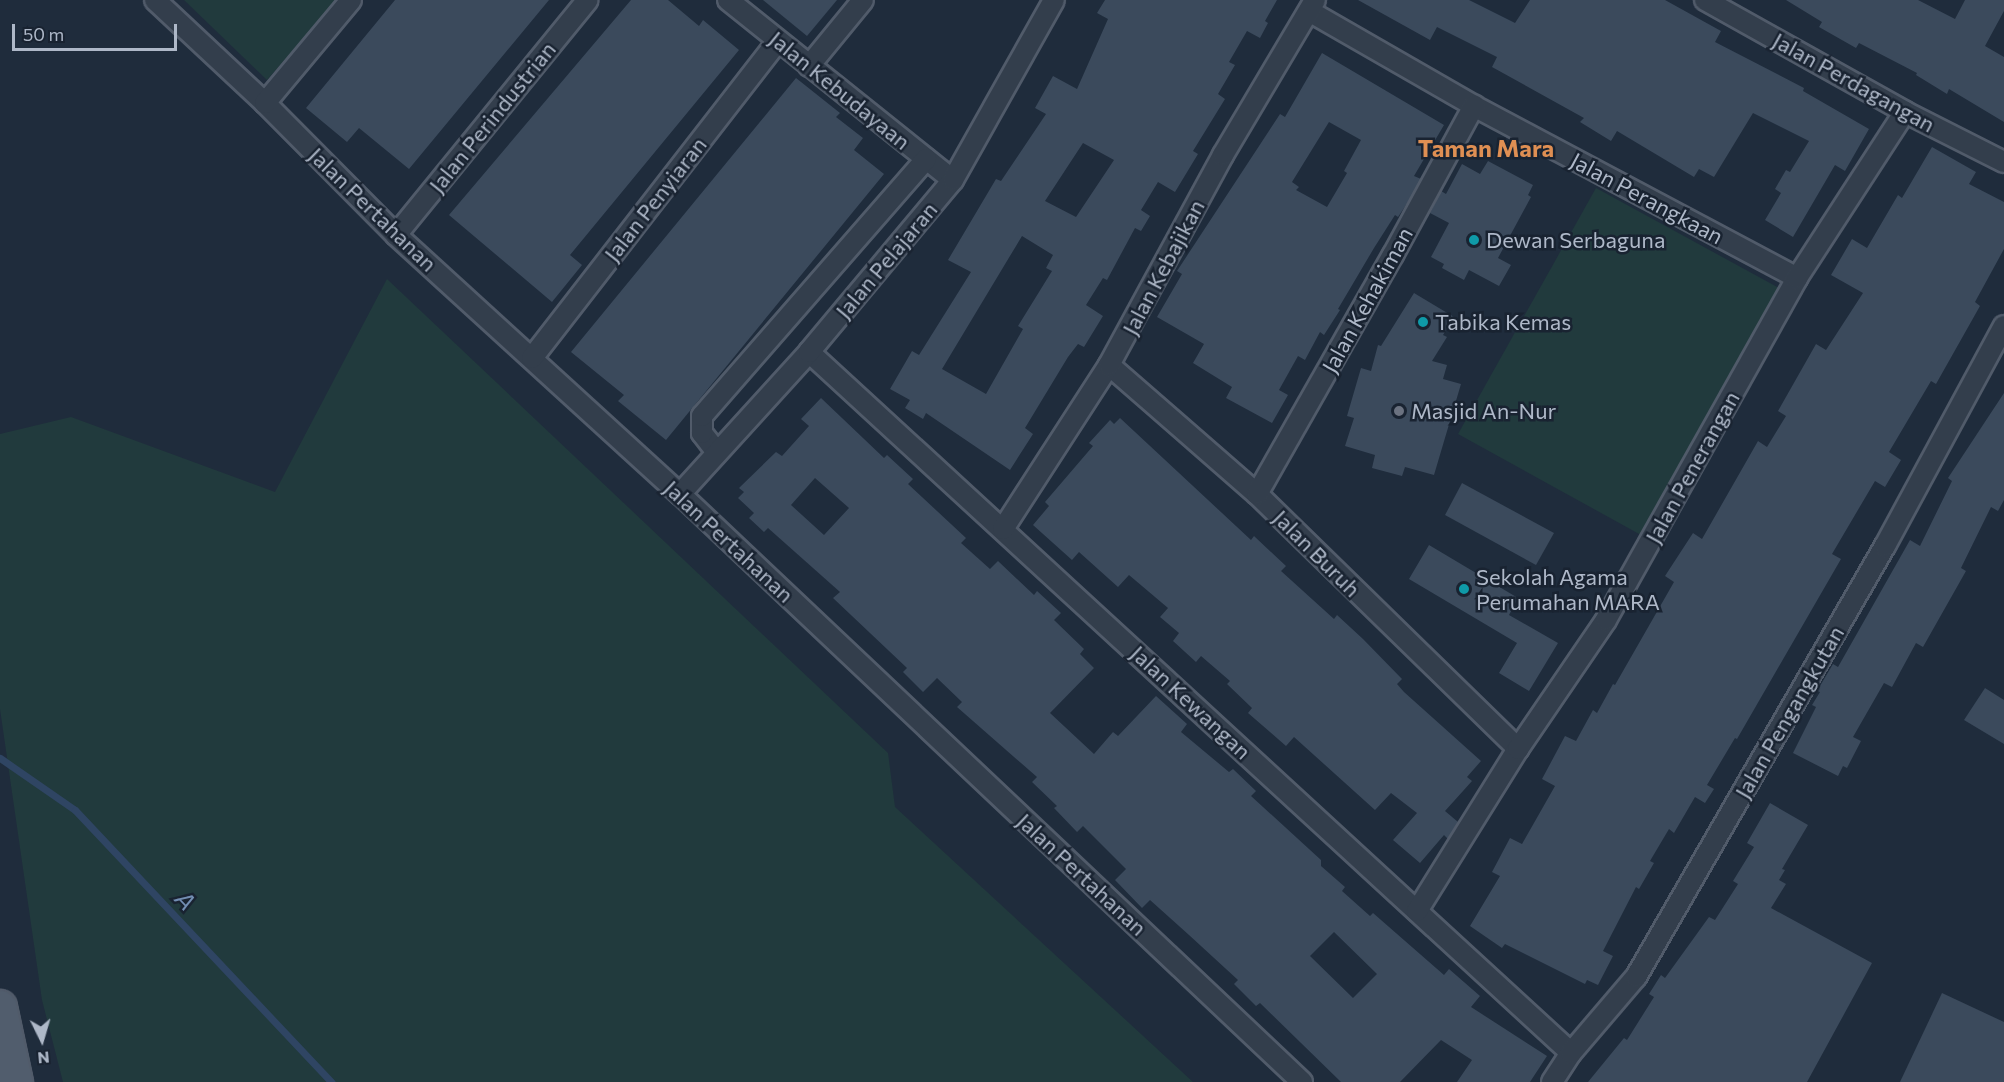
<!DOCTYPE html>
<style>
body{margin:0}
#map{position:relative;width:2004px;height:1082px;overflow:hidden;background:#1f2c3c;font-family:Commissioner,sans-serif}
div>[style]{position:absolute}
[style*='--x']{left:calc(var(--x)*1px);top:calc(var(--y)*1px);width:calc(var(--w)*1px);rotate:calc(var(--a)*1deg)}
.green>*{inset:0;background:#213a3d}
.stream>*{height:7px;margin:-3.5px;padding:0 3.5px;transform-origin:3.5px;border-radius:3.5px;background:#2f4563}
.building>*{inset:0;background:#3b4a5c}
.roads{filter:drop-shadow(2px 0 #515b6a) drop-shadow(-2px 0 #515b6a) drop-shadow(0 2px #515b6a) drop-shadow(0 -2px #515b6a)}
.street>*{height:20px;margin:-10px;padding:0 10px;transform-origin:10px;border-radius:10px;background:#333e4c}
.primary>*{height:32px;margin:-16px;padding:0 16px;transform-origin:16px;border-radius:16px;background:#515d6d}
.dots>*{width:16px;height:16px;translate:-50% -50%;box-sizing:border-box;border:3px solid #192331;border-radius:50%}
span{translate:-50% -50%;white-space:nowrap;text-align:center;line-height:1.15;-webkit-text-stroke:5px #192331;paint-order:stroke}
.street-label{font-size:22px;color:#aeb8c8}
.poi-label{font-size:22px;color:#aeb8c8}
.left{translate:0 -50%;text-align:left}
.neighbourhood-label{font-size:24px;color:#df8f53;font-weight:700}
.water-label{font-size:24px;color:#738eb3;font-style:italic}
.north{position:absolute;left:12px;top:1010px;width:60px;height:60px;-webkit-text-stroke:4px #192331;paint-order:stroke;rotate:175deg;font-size:16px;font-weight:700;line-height:24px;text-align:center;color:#aeb8c8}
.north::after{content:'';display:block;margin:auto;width:21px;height:27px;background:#aeb8c8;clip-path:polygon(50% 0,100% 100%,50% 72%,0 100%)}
.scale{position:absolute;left:12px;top:24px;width:165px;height:27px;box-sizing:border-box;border:3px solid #aeb8c8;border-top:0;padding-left:8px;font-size:18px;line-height:21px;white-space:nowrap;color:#aeb8c8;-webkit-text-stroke:4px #192331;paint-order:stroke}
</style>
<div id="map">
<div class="green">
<i style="clip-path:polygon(184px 0,337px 0,267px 80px)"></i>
<i style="clip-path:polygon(1596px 188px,1779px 288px,1641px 535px,1458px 434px)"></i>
<i style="clip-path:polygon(387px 279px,888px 753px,895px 807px,1193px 1082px,63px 1082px,42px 1000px,0 709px,0 434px,71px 417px,275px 492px)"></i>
</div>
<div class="stream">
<i style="--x:0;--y:758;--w:91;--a:34.7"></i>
<i style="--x:75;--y:810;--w:374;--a:46.7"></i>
</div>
<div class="building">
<i style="clip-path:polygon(395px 0,549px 0,409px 169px,359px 128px,347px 142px,306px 108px)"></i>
<i style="clip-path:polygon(631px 0,668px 0,699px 26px,703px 20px,739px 50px,570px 255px,582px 265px,552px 302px,449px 215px)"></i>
<i style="clip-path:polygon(763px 0,837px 0,807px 36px)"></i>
<i style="clip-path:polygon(evenodd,1105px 0,1277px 0,1265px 21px,1268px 23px,1260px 38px,1247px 31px,1229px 62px,1235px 65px,1218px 94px,1225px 99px,1193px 151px,1198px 154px,1175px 192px,1158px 182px,1141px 210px,1150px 216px,1141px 231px,1135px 228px,1107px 280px,1103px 278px,1086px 305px,1103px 316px,1084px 347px,1078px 344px,1068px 357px,1025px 428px,1033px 434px,1010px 470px,926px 413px,923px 419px,905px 408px,910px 400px,890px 389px,912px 351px,919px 355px,971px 272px,948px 260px,996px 179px,1001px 181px,1046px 114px,1035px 108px,1053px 76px,1077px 89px,1108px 19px,1097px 13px,1105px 0,1083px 143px,1114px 160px,1076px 217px,1045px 201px,1083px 143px,1105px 0,1022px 236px,1053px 255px,1046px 268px,1052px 271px,1018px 326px,1023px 329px,986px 394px,942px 369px,1022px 236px)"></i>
<i style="clip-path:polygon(1358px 0,1469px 0,1515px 23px,1530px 0,1665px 0,1721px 31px,1715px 42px,1804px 88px,1803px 91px,1869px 129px,1845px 171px,1835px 165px,1793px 237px,1765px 220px,1781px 193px,1775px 189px,1786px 170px,1790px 172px,1809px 141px,1753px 113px,1714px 177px,1699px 169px,1694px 177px,1617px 131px,1611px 141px,1580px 122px,1584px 118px,1492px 67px,1497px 57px,1437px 27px,1430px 40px)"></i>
<i style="clip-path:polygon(1786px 0,1918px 0,1955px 19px,1965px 0,2004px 0,2004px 11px,1985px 46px,2004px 57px,2004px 122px,1949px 89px,1947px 94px,1916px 75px,1917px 73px,1859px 43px,1856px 48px,1819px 27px,1822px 22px)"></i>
<i style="clip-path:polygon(evenodd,1322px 53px,1444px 125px,1414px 176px,1421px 179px,1408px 202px,1398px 217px,1395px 215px,1374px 248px,1338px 309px,1340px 310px,1324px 335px,1320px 332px,1305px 360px,1298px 356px,1279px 390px,1288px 395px,1272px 423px,1226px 398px,1232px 387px,1193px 363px,1204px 344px,1157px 317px,1182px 274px,1177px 271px,1280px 114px,1285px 117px,1322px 53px,1329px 122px,1361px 140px,1344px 171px,1347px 173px,1327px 207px,1296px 190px,1299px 187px,1292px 182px,1329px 122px)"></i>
<i style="clip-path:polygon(796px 78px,840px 113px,836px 117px,863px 138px,854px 150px,884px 174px,666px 440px,618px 401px,624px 395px,571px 352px)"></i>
<i style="clip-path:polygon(1932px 147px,1976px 172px,1969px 184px,2004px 202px,2004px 249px,1975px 302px,1980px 306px,1936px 384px,1931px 381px,1889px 452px,1901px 460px,1885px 487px,1875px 481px,1832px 554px,1841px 559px,1737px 739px,1735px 738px,1707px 785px,1714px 789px,1705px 803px,1695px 797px,1674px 833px,1669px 829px,1650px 861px,1654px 863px,1639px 889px,1636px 887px,1603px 951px,1613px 956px,1598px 985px,1587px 980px,1585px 984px,1505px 944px,1502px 948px,1470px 926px,1500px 876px,1492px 872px,1510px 838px,1522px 844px,1555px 786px,1542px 779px,1565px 736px,1576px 741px,1593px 710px,1597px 713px,1613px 684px,1615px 685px,1674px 582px,1665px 576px,1693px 533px,1702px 539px,1758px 441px,1767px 447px,1786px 416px,1778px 411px,1816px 344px,1826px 350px,1863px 293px,1831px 275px,1852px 239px,1867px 248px,1898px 195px,1902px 198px)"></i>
<i style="clip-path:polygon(1488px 161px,1533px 185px,1528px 195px,1531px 197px,1498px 258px,1511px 265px,1499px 286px,1469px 270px,1464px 280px,1442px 268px,1444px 264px,1431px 257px,1449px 223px,1430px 213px,1441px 191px,1446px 194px,1462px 164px,1480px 174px)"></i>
<i style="clip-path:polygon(1414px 293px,1454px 317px,1443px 335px,1447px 337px,1432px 361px,1447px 365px,1443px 379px,1461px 384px,1434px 475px,1405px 467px,1402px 476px,1372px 468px,1375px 455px,1345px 446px,1354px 418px,1347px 416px,1361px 368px,1371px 371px,1378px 345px,1381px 346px)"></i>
<i style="clip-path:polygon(2004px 393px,2004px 500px,1998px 511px,1991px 507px,1961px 568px,1966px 571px,1923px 647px,1916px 643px,1892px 687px,1884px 683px,1853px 737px,1861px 741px,1847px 768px,1843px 766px,1838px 776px,1793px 753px,1816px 707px,1812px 705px,1820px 692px,1817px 691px,1833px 664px,1838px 667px,1910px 540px,1920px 546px,1952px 481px,1948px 478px)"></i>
<i style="clip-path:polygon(evenodd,821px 398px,884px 458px,887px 455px,913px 479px,908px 484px,966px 538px,961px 543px,990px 569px,998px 561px,1034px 595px,1037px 591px,1061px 613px,1054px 620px,1084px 649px,1080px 654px,1094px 668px,1050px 713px,1094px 754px,1113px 732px,1118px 736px,1156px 696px,1187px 724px,1181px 732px,1229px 772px,1233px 769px,1256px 791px,1251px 796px,1321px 860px,1321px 866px,1345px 887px,1342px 891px,1370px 916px,1373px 913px,1444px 975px,1449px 969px,1480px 996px,1471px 1007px,1547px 1056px,1530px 1082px,1457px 1082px,1472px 1060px,1441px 1040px,1400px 1082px,1341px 1082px,1260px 1003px,1256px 1006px,1234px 984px,1238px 980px,1189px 935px,1150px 900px,1142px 908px,1115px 880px,1126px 869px,1083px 826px,1077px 832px,1054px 808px,1057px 806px,1032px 782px,1037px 777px,957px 707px,962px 702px,937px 678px,923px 692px,903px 672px,907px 668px,833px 598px,840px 592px,768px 528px,764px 532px,749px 518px,754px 513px,738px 498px,744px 492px,739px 488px,776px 452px,782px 456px,809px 426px,801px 419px,821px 398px,815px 478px,849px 508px,824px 535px,791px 505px,815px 478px,821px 398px,1334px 932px,1377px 974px,1353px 998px,1310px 956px,1334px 932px)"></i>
<i style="clip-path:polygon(1120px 418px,1251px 540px,1254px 536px,1286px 566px,1281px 571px,1334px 619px,1337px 615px,1363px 639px,1402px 679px,1397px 684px,1404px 692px,1481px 761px,1467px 777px,1472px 781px,1445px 811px,1458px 822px,1448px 839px,1444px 835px,1420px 863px,1393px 840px,1417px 813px,1391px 793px,1375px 810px,1294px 737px,1286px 746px,1248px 713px,1252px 708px,1227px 684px,1230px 681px,1201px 656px,1196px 662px,1173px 641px,1179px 633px,1160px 617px,1168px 608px,1129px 575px,1118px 587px,1079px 552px,1072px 560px,1033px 525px,1049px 506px,1045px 502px,1093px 446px,1089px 443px,1110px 420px,1114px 424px)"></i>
<i style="clip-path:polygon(1462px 483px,1554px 533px,1536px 565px,1445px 515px)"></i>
<i style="clip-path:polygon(1429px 545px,1518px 598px,1509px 615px,1558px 643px,1529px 691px,1499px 673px,1517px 643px,1409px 579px)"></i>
<i style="clip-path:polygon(1985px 688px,2004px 700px,2004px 744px,1964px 720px)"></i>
<i style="clip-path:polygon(1770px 803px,1808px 825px,1782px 869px,1785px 870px,1779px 880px,1786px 884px,1771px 908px,1872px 963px,1807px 1082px,1588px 1082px,1624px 1038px,1627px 1040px,1654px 997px,1649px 994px,1661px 975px,1665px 978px,1709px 917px,1715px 920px,1738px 884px,1733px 881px,1754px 847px,1747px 843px)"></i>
<i style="clip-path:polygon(1942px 993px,2004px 1022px,2004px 1082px,1900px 1082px)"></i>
</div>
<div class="roads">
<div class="street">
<i style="--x:155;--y:0;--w:151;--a:43.1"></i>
<i style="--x:265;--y:103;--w:186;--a:45.2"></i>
<i style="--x:396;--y:235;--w:384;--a:42.4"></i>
<i style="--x:680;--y:494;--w:856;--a:43.39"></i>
<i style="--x:728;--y:0;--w:288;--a:38.7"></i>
<i style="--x:1705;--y:0;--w:229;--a:29.2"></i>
<i style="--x:1905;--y:112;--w:111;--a:26.8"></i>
<i style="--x:1309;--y:11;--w:190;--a:29.9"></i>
<i style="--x:1474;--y:106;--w:366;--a:28"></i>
<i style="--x:809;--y:66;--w:85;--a:-50.7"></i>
<i style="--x:265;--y:103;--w:134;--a:-50.1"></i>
<i style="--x:396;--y:235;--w:303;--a:-50.8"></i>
<i style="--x:809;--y:352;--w:1035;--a:42.61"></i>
<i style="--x:532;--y:358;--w:401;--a:-52.2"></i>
<i style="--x:1109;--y:365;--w:196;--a:41.1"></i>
<i style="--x:1257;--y:494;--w:365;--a:44.3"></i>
<i style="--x:716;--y:451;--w:23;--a:-128"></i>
<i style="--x:702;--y:433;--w:17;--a:-90"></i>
<i style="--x:702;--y:416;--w:341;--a:-48.9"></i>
<i style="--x:680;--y:494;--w:192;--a:-47.7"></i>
<i style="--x:809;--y:352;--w:224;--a:-50.1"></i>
<i style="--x:953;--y:180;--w:206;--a:-60.7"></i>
<i style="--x:1257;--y:494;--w:275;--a:-60.4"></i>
<i style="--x:1393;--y:255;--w:170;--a:-61.5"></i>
<i style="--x:1003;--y:529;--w:195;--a:-57.1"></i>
<i style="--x:1109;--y:365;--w:239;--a:-61.5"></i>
<i style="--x:1223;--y:155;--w:180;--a:-59.3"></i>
<i style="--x:1417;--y:911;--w:191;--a:-58.1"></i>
<i style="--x:1518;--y:749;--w:156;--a:-55.7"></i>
<i style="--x:1606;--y:620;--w:392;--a:-60.8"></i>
<i style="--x:1797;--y:278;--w:198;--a:-57"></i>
<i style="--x:1552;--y:1082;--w:35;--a:-57"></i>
<i style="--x:1571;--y:1053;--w:100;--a:-49.5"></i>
<i style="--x:1636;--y:977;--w:498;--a:-60"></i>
<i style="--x:1885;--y:546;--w:250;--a:-61.6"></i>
</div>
<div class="primary">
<i style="--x:0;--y:1007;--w:77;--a:78"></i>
</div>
</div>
<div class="dots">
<i style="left:1474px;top:240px;background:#0f9aa8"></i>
<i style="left:1423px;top:322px;background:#0f9aa8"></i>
<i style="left:1399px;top:411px;background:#6b7280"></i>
<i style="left:1464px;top:589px;background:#0f9aa8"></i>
</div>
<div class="street-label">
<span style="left:1854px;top:82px;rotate:29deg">Jalan Perdagangan</span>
<span style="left:840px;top:90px;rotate:39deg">Jalan Kebudayaan</span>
<span style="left:492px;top:117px;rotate:-51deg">Jalan Perindustrian</span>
<span style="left:1647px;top:198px;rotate:28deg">Jalan Perangkaan</span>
<span style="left:655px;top:199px;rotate:-52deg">Jalan Penyiaran</span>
<span style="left:373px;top:209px;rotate:44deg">Jalan Pertahanan</span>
<span style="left:886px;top:260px;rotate:-50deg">Jalan Pelajaran</span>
<span style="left:1163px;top:267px;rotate:-62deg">Jalan Kebajikan</span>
<span style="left:1367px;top:300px;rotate:-61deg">Jalan Kehakiman</span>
<span style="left:1692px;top:467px;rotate:-61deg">Jalan Penerangan</span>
<span style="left:729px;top:541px;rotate:43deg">Jalan Pertahanan</span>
<span style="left:1317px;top:553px;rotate:45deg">Jalan Buruh</span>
<span style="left:1191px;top:702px;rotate:43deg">Jalan Kewangan</span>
<span style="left:1789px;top:712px;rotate:-60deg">Jalan Pengangkutan</span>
<span style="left:1082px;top:874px;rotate:43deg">Jalan Pertahanan</span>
</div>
<div class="poi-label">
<span class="left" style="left:1486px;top:240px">Dewan Serbaguna</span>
<span class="left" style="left:1435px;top:322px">Tabika Kemas</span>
<span class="left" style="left:1411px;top:411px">Masjid An-Nur</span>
<span class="left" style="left:1476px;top:589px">Sekolah Agama<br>Perumahan MARA</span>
</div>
<div class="neighbourhood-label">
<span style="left:1486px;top:148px">Taman Mara</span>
</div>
<div class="water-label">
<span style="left:186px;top:900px;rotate:47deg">A</span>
</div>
<div class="north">N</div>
<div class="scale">50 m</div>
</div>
